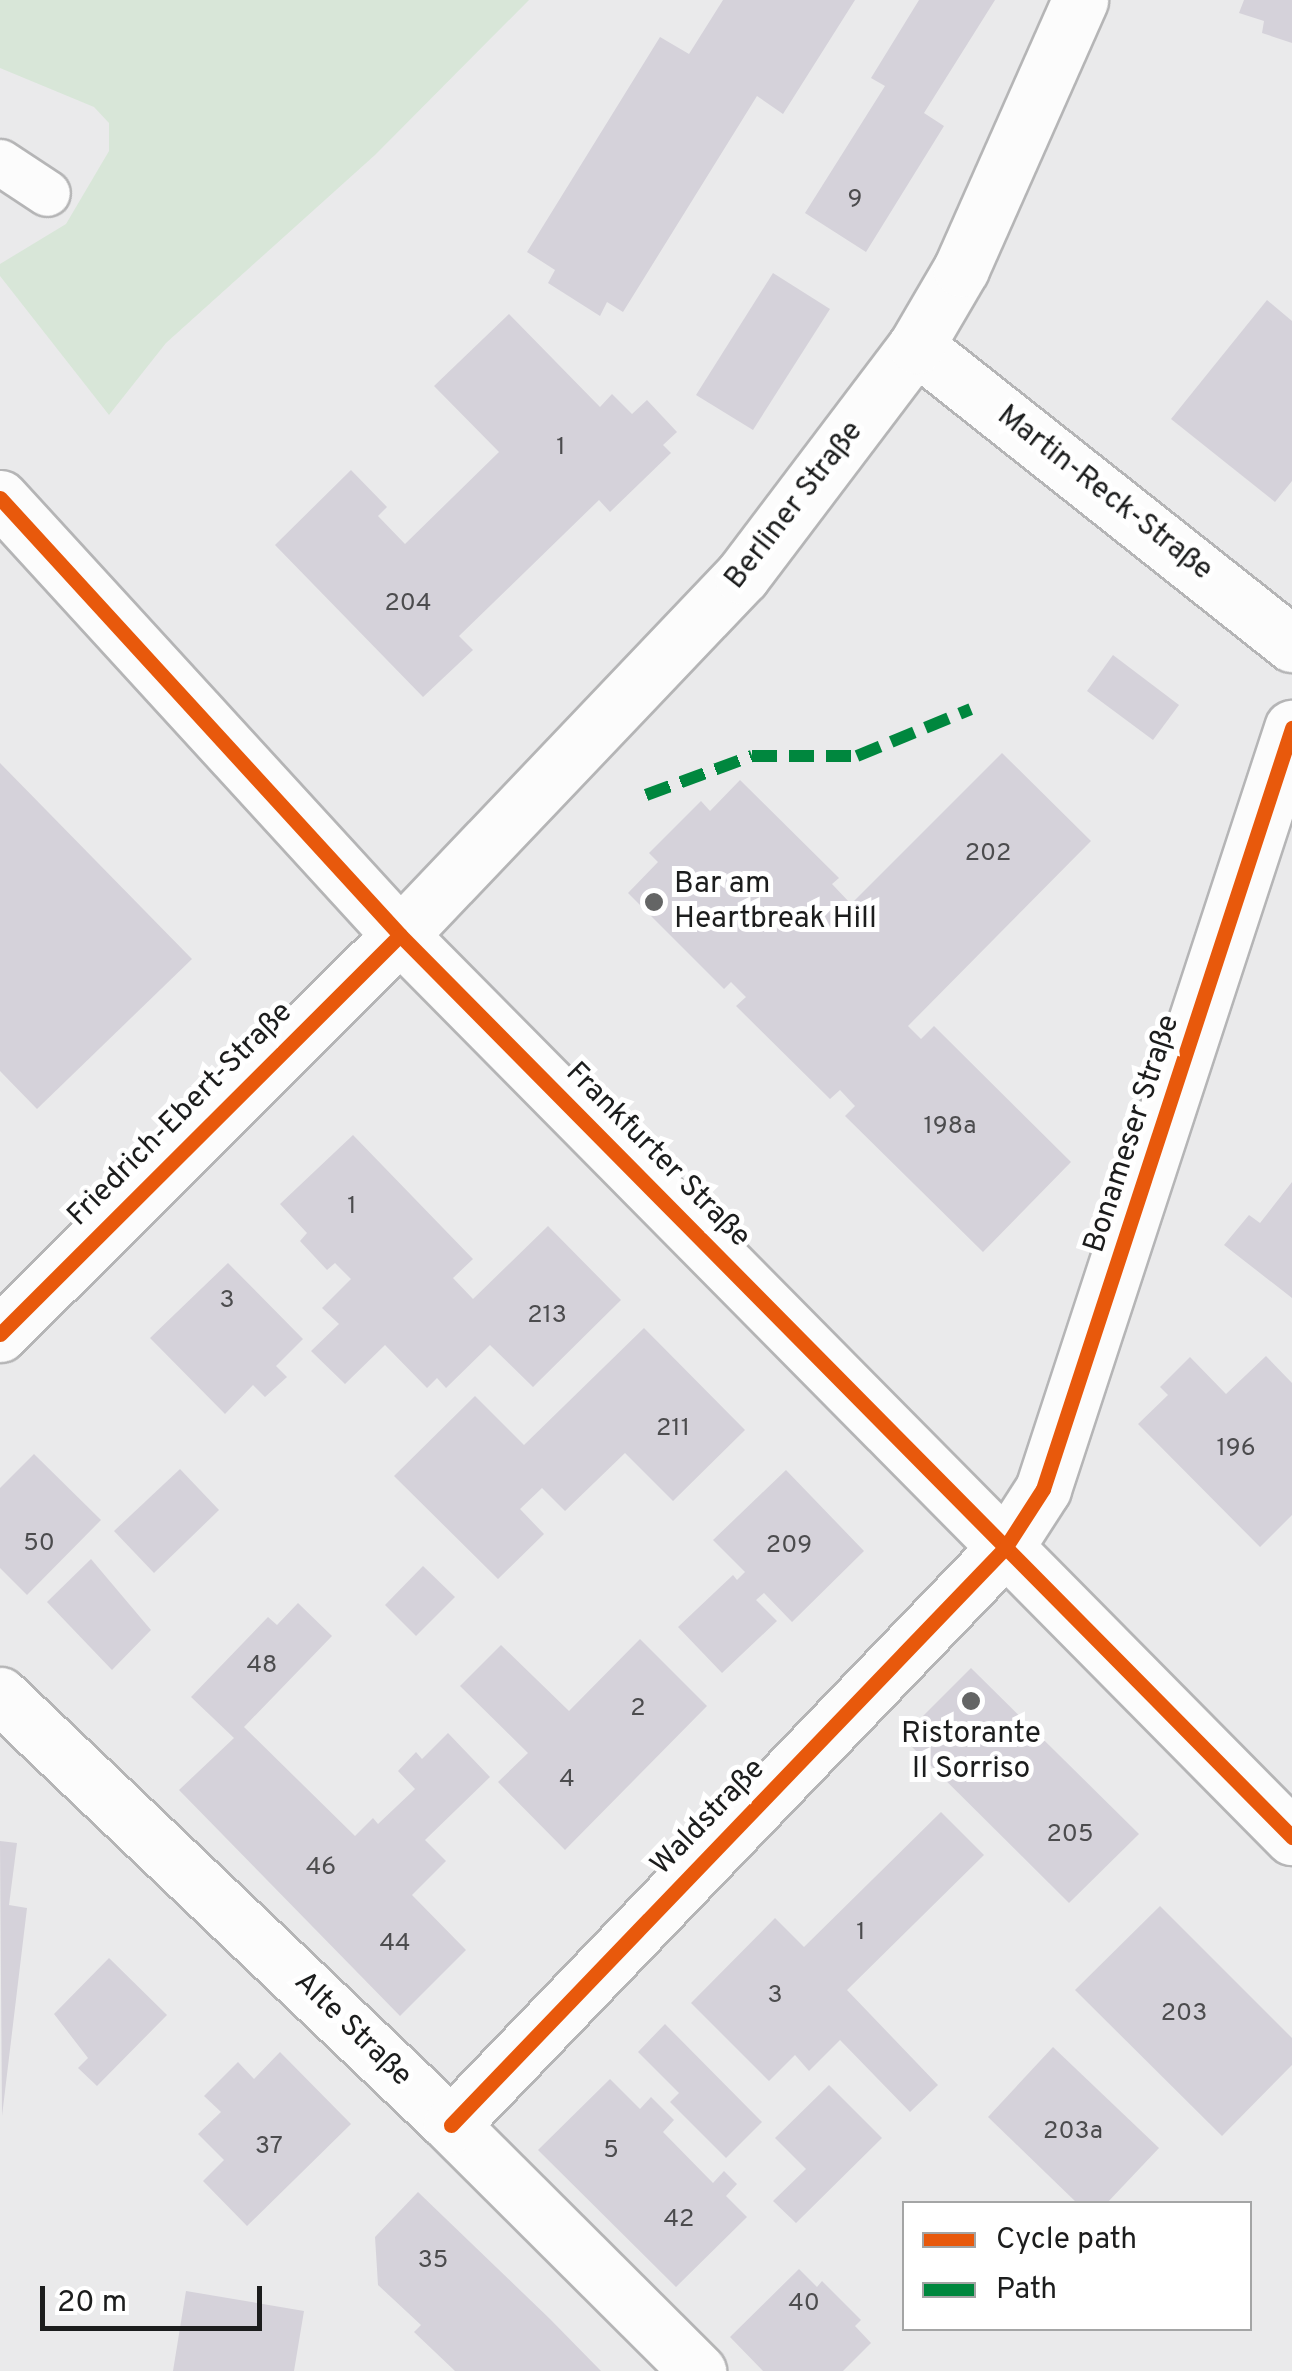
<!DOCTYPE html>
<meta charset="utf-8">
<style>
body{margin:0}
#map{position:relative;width:1292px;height:2371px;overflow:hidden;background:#eaeaeb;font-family:Overpass,sans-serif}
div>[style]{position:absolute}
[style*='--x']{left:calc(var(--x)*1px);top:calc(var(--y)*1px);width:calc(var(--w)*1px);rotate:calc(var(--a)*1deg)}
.green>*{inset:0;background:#d8e6d8}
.building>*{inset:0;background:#d5d2da}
.roads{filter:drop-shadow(2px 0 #b5b5b6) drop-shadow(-2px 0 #b5b5b6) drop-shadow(0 2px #b5b5b6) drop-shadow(0 -2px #b5b5b6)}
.service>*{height:45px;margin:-22.5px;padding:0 22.5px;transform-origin:22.5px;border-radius:22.5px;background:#fcfcfc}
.minor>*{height:55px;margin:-27.5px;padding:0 27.5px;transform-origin:27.5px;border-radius:27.5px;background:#fcfcfc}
.secondary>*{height:55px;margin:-27.5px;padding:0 27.5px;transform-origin:27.5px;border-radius:27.5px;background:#fcfcfc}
.quiet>*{height:12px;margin-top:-6px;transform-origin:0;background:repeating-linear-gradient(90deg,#00873e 0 25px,transparent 0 37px)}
.cycleway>*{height:15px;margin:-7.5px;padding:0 7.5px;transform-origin:7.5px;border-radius:7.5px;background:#e8590c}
.dots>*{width:28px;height:28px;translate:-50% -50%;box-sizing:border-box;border:5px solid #fff;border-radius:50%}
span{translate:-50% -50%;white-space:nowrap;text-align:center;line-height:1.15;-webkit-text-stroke:10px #fff;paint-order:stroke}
.number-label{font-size:25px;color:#4c4c4e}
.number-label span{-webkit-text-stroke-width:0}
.street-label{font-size:30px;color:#1c1d1d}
.poi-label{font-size:30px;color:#1c1d1d}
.left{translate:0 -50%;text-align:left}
.legend{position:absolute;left:902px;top:2201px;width:350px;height:130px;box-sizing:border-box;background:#fff;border:2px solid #a4a5a5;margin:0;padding:12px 18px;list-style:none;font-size:30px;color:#1c1d1d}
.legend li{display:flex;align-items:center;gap:20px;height:50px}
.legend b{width:50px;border:2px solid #a4a5a5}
.scale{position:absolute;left:40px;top:2286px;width:222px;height:45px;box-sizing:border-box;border:5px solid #1c1d1d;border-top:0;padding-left:12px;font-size:30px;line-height:35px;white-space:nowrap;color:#1c1d1d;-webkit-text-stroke:8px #fff;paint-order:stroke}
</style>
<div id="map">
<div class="green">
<i style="clip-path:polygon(0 0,529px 0,375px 155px,166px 343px,109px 415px,0 276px,0 264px,66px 224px,109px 151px,109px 123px,94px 107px,0 68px)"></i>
</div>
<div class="building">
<i style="clip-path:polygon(723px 0,855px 0,783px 114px,757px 96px,623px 312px,607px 302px,600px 316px,548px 283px,555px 270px,527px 252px,660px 37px,689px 54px)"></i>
<i style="clip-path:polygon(919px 0,995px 0,924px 113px,944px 126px,866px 252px,805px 213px,885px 86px,871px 78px)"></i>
<i style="clip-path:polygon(1244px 0,1292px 0,1292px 43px,1262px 33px,1264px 21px,1239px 13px)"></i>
<i style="clip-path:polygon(773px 273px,830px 309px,753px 430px,696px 395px)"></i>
<i style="clip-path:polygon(1267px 300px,1292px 321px,1292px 481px,1275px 502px,1171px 419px)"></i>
<i style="clip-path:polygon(509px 314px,600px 407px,612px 394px,632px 414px,647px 400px,677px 432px,663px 445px,671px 453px,610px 512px,599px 500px,459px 636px,473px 650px,423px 697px,275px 545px,351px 470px,387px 507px,378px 516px,405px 544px,499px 452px,434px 386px)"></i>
<i style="clip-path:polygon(1113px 655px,1179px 705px,1153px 740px,1087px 691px)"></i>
<i style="clip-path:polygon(1002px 753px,1091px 841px,908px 1026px,921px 1039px,934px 1026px,1071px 1162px,983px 1252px,845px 1116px,855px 1106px,840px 1090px,830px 1099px,736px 1006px,746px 997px,731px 982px,724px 989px,628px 893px,658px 862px,649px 853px,701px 801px,710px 811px,740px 780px,839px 878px,832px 884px,851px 904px)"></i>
<i style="clip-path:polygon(0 763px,192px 959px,37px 1109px,0 1071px)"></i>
<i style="clip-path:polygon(353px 1135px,473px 1259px,453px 1278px,473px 1299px,548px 1226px,621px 1300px,533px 1387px,490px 1345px,446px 1388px,437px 1378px,427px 1388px,385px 1345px,345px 1384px,311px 1351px,339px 1324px,322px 1308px,351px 1279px,335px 1263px,327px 1270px,300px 1241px,307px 1233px,280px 1204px)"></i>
<i style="clip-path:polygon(1292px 1182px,1292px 1298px,1224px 1245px,1249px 1215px,1260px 1223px)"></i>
<i style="clip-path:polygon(228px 1263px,303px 1339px,276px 1366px,287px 1377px,265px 1397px,253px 1385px,225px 1414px,150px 1338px)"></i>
<i style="clip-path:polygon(644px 1328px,745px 1430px,673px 1501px,625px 1453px,565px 1511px,542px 1488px,520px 1509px,544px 1534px,498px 1579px,394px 1476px,475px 1396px,524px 1445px)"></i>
<i style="clip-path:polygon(1266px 1356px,1292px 1383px,1292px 1515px,1260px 1547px,1138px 1424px,1168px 1395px,1160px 1387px,1190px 1357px,1226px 1394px)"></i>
<i style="clip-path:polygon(34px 1454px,101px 1520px,27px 1595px,0 1568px,0 1488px)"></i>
<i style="clip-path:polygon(180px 1469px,219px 1510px,154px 1573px,114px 1531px)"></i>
<i style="clip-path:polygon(786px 1470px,864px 1551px,792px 1622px,764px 1593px,756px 1600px,777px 1621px,722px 1673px,678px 1627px,733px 1575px,737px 1580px,745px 1572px,713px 1540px)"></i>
<i style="clip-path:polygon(91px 1559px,151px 1630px,112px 1670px,47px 1602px)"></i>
<i style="clip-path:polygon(423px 1566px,455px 1597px,416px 1636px,385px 1605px)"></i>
<i style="clip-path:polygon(298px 1603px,332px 1636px,244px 1727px,355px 1836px,373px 1818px,378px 1824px,415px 1789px,398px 1771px,416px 1752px,422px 1759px,448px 1733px,490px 1777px,425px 1840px,446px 1861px,412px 1895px,466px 1950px,400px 2016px,179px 1790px,234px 1738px,191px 1697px,268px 1617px,277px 1625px)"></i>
<i style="clip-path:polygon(640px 1639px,707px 1706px,565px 1850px,498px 1782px,528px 1753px,460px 1686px,501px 1645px,569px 1711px)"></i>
<i style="clip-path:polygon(971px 1668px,1139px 1834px,1069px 1903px,902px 1737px)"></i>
<i style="clip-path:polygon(941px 1812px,984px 1855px,847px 1990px,938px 2085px,910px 2112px,840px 2040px,809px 2071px,795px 2055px,769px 2081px,691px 2003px,775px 1918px,804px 1947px)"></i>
<i style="clip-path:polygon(0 1841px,17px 1843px,9px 1905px,27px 1908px,2px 2116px)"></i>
<i style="clip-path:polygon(1160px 1906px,1292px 2038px,1292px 2065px,1222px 2136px,1075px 1990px)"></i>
<i style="clip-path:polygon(109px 1958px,167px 2015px,97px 2086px,78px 2068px,88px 2058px,54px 2014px)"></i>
<i style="clip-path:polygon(665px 2024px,762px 2122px,726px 2158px,670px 2102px,679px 2093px,638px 2052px)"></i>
<i style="clip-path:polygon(1053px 2047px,1159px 2148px,1106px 2204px,1078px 2204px,988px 2117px)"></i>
<i style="clip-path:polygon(280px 2052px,351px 2124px,247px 2226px,203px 2181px,224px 2160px,198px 2134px,221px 2112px,204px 2096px,238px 2062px,254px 2079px)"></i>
<i style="clip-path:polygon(610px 2079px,640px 2109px,651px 2097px,674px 2120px,663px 2132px,713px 2183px,724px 2171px,737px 2184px,726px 2196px,747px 2217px,676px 2287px,538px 2150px)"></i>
<i style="clip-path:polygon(829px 2085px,882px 2138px,796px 2223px,773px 2201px,806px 2169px,775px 2138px)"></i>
<i style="clip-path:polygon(418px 2192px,550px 2319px,601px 2371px,455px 2371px,414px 2332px,421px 2325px,378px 2285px,375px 2237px)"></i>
<i style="clip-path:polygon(799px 2269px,817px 2287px,822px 2281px,861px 2320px,855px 2326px,871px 2343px,843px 2371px,763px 2371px,730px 2337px)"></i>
<i style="clip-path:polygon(186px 2291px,304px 2311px,294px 2371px,173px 2371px)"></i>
</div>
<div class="roads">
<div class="service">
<i style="--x:0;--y:162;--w:56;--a:33.4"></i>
</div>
<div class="minor">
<i style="--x:916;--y:346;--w:480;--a:38.4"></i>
<i style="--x:0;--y:1334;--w:565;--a:-44.93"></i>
<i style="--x:400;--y:935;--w:496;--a:-46.4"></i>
<i style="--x:742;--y:576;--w:288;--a:-52.9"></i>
<i style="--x:916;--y:346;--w:89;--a:-59.7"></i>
<i style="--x:961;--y:269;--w:294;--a:-66.1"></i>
<i style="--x:0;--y:1695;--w:623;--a:43.63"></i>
<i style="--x:451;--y:2125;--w:349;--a:44.9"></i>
<i style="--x:451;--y:2125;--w:800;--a:-46.17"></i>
<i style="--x:1005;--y:1548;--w:70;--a:-57.2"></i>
<i style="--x:1043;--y:1489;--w:801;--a:-71.88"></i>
</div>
<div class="secondary">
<i style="--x:0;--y:498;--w:592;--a:47.53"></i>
<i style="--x:400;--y:935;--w:1269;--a:45.32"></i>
</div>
</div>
<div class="quiet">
<i style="--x:646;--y:795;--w:113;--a:-20.2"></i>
<i style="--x:752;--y:756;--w:105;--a:0"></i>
<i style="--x:857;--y:756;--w:123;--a:-22.4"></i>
</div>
<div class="cycleway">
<i style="--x:0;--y:498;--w:592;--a:47.53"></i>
<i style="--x:400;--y:935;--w:1269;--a:45.32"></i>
<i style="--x:0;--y:1334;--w:565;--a:-44.93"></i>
<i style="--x:451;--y:2125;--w:800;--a:-46.17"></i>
<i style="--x:1005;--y:1548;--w:70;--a:-57.2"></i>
<i style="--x:1043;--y:1489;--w:801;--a:-71.88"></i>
</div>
<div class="dots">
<i style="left:654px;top:902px;background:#646565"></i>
<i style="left:971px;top:1701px;background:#646565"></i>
</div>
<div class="number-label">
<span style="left:855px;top:200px">9</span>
<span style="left:561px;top:448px">1</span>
<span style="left:408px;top:604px">204</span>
<span style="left:988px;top:854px">202</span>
<span style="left:950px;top:1127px">198a</span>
<span style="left:352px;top:1207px">1</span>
<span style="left:227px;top:1301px">3</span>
<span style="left:547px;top:1316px">213</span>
<span style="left:673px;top:1429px">211</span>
<span style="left:1236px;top:1449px">196</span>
<span style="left:39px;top:1544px">50</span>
<span style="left:789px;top:1546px">209</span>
<span style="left:262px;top:1666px">48</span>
<span style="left:638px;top:1709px">2</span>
<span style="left:567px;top:1780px">4</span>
<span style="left:1070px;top:1835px">205</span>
<span style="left:321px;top:1868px">46</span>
<span style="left:861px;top:1933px">1</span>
<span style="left:395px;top:1944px">44</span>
<span style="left:775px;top:1996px">3</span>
<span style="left:1184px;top:2014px">203</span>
<span style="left:1073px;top:2132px">203a</span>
<span style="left:269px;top:2147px">37</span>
<span style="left:611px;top:2151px">5</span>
<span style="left:679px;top:2220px">42</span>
<span style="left:433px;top:2261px">35</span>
<span style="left:804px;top:2304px">40</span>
</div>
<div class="street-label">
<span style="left:1104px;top:494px;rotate:38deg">Martin-Reck-Straße</span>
<span style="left:795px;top:506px;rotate:-52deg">Berliner Straße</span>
<span style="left:181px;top:1115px;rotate:-45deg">Friedrich-Ebert-Straße</span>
<span style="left:1133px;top:1134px;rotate:-72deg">Bonameser Straße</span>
<span style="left:657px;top:1156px;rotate:45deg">Frankfurter Straße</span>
<span style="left:709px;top:1818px;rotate:-46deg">Waldstraße</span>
<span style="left:352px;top:2030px;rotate:44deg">Alte Straße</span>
</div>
<div class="poi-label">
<span class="left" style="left:674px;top:902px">Bar am<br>Heartbreak Hill</span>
<span style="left:971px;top:1752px">Ristorante<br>Il Sorriso</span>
</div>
<ul class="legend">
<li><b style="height:12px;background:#e8590c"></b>Cycle path</li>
<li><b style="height:12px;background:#00873e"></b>Path</li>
</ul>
<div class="scale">20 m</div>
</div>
